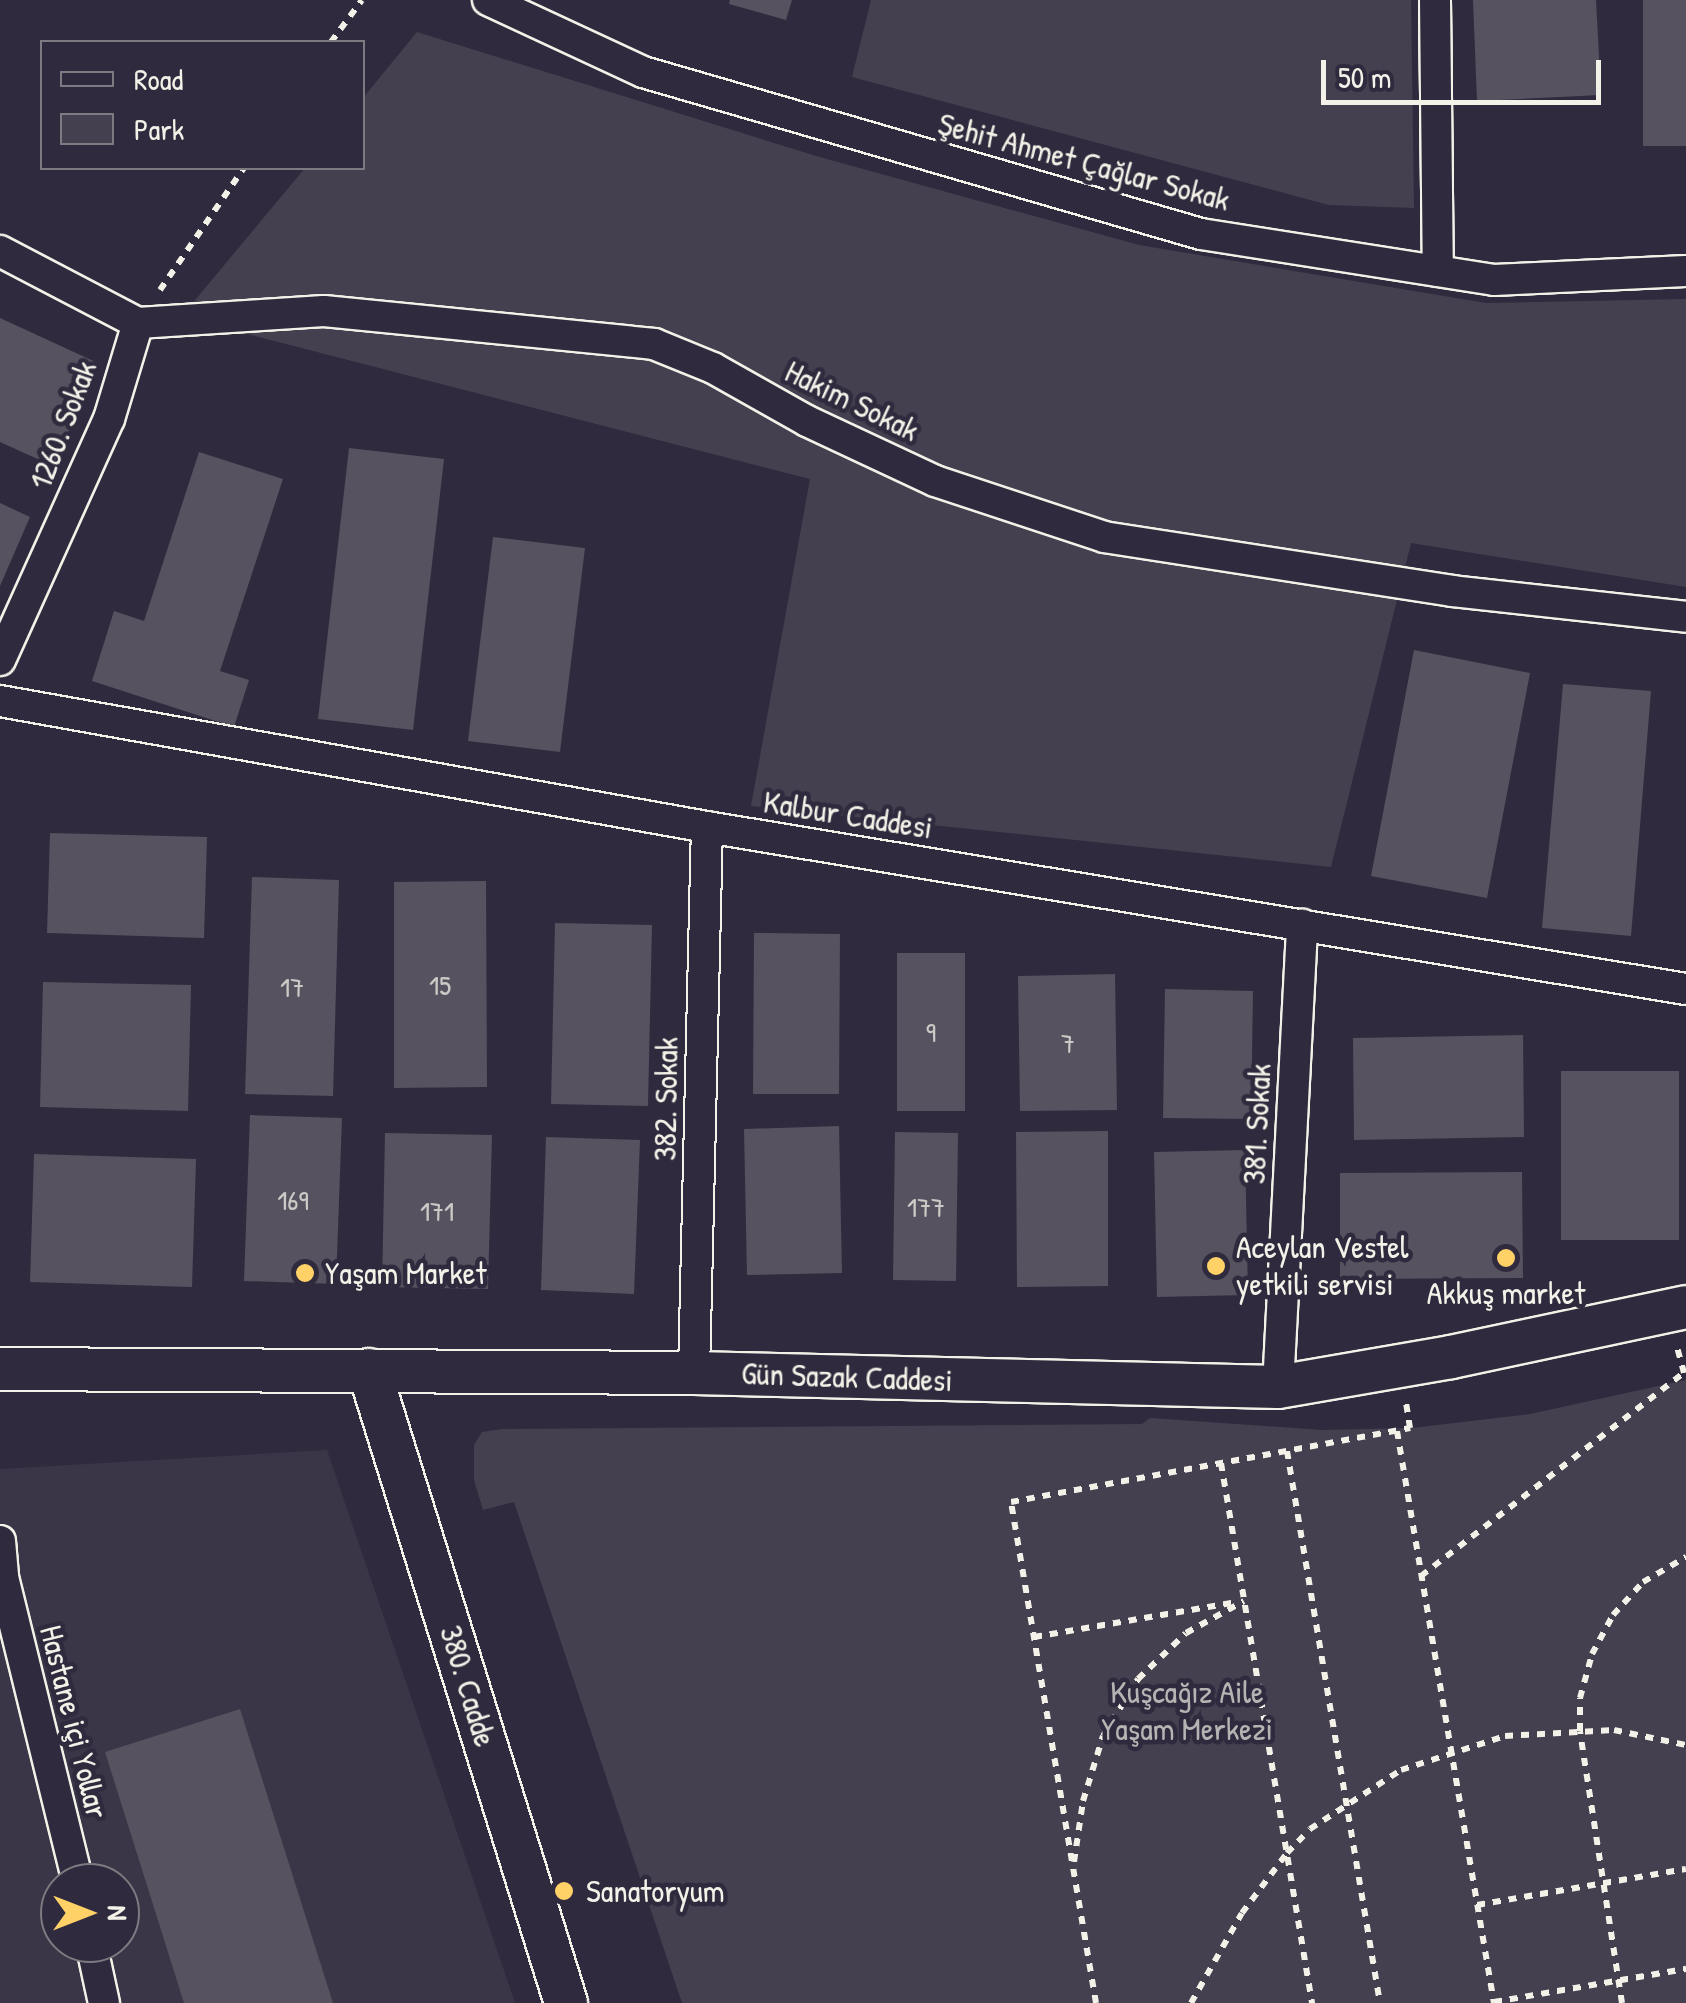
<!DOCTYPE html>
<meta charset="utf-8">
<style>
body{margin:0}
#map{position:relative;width:1686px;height:2003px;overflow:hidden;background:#2f2a3d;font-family:"Patrick Hand",sans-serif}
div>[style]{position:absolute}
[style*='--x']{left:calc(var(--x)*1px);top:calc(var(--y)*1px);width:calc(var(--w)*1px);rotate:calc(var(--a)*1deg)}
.built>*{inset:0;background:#3b3647}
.green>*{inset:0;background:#454050}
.building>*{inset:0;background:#56525f}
.path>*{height:6px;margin-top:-3px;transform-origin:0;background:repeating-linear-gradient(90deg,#f4f1e8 0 8px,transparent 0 16px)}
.roads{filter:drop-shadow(2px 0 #f4f1e8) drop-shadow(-2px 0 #f4f1e8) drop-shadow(0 2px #f4f1e8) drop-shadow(0 -2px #f4f1e8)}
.street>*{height:30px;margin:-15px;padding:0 15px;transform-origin:15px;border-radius:15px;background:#2f2a3d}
.secondary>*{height:42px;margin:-21px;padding:0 21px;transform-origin:21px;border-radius:21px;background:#2f2a3d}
.dots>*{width:28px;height:28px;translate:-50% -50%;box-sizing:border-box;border:5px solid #2f2a3d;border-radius:50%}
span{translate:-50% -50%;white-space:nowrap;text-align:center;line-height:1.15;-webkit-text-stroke:9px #2f2a3d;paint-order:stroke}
.number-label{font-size:28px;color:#ccc9c6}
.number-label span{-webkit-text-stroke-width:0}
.street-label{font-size:32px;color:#f4f1e8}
.poi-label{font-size:32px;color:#f4f1e8}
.left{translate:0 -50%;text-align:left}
.park-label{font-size:32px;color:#b7b3b3}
.legend{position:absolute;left:40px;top:40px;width:325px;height:130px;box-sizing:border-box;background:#2f2a3d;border:2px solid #7e7a81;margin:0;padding:12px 18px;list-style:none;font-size:30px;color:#f4f1e8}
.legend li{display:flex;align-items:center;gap:20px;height:50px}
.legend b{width:50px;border:2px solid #7e7a81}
.north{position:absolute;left:40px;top:1863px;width:100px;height:100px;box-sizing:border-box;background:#2f2a3d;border:2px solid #7e7a81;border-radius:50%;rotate:90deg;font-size:28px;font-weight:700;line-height:40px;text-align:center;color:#f4f1e8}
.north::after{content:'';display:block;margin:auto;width:35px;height:45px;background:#ffd166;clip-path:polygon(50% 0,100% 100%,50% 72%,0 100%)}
.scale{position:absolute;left:1321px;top:60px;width:280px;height:45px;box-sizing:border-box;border:5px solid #f4f1e8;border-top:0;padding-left:12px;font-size:30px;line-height:35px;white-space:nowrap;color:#f4f1e8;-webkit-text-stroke:8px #2f2a3d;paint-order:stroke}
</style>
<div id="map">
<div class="built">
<i style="clip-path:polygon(evenodd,327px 1450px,515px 2003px,0 2003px,0 1469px,327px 1450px,60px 1883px,120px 1883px,120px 1943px,60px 1943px,60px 1883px)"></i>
</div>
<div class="green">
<i style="clip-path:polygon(871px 0,1411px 0,1414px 208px,1329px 205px,852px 77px)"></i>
<i style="clip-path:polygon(417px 32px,816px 156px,1139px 245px,1486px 303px,1686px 299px,1686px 587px,1411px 543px,1331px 867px,751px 806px,810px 479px,181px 317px,305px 168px,362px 168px,363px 98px)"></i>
<i style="clip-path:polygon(1686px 1380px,1686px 2003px,682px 2003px,514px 1502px,483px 1510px,474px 1480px,474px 1445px,482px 1432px,503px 1429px,1142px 1424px,1150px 1418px,1322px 1430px,1412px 1428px,1530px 1414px)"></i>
</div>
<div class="building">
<i style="clip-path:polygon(730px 0,792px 0,786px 20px,729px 4px)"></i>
<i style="clip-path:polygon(1473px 0,1596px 0,1601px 95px,1477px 101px)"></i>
<i style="clip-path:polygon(1643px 0,1686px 0,1686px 146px,1643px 146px)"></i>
<i style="clip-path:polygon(0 318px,100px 364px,53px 466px,0 442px)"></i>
<i style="clip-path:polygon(349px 448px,444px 459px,413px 730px,318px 719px)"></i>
<i style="clip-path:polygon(199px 452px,283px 479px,220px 671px,249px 680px,234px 727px,92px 681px,114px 611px,144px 621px)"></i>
<i style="clip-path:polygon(0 503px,30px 517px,0 586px)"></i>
<i style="clip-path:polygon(493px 537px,585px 548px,560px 752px,468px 741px)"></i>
<i style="clip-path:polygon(1414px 650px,1530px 673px,1487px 898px,1371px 876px)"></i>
<i style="clip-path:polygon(1563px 684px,1651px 691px,1631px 936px,1542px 928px)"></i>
<i style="clip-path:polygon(50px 833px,207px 837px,204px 938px,47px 933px)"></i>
<i style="clip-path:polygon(252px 877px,339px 880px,333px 1096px,245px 1094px)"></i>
<i style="clip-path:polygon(486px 881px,487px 1087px,394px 1088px,394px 882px)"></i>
<i style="clip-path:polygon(555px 923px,652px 925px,648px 1106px,551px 1104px)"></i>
<i style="clip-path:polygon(754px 933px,840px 934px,839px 1094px,753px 1094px)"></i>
<i style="clip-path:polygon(897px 953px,965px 953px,965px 1111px,897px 1111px)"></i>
<i style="clip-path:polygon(1115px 974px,1117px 1110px,1020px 1111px,1018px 976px)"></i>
<i style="clip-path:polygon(43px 982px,191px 985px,188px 1111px,40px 1107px)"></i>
<i style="clip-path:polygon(1165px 989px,1253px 991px,1251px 1119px,1163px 1118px)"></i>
<i style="clip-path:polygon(1523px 1035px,1524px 1137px,1354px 1140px,1353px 1038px)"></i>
<i style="clip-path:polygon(1561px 1071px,1679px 1071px,1679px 1240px,1561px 1240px)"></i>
<i style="clip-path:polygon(250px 1115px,342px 1118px,336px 1284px,244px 1281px)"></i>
<i style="clip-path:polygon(839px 1126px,842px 1273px,747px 1275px,744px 1129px)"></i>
<i style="clip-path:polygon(1108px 1131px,1108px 1286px,1017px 1287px,1016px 1132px)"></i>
<i style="clip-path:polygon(895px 1132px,958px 1133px,956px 1281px,893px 1280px)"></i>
<i style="clip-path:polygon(385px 1133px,492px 1135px,488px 1289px,382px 1287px)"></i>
<i style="clip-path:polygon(546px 1137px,640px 1140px,634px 1294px,541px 1290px)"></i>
<i style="clip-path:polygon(1245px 1150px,1248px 1295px,1157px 1297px,1154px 1152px)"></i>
<i style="clip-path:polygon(34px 1154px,196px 1159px,192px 1287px,30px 1282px)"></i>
<i style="clip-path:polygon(1522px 1172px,1523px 1278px,1340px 1279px,1340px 1173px)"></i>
<i style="clip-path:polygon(240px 1709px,333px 2003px,184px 2003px,105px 1752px)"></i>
</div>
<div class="path">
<i style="--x:331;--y:42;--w:52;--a:-53.6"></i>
<i style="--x:160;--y:290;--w:148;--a:-55.5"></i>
<i style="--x:1397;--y:1431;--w:580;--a:80.38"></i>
<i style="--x:1287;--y:1451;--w:560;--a:80.44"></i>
<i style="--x:1221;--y:1463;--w:548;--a:80.43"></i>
<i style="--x:1421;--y:1576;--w:332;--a:-37.7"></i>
<i style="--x:1684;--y:1373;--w:27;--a:-105"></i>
<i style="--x:1034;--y:1637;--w:206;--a:-9.8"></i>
<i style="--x:1074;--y:1862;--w:62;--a:-81.6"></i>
<i style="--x:1083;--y:1801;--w:68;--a:-72.9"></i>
<i style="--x:1103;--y:1736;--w:67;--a:-58.4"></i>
<i style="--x:1138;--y:1679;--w:66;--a:-43.8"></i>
<i style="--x:1186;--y:1633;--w:66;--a:-28.9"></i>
<i style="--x:1477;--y:1905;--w:212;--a:-9.8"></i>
<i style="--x:1494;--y:2002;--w:195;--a:-9.8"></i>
<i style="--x:1096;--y:2003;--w:508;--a:-99.63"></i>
<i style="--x:1011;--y:1502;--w:406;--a:-10.5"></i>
<i style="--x:1410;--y:1428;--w:25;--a:-99"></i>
<i style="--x:1191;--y:2003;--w:103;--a:-60.5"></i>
<i style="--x:1242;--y:1913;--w:75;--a:-53.1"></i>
<i style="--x:1287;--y:1853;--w:33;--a:-46"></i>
<i style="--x:1310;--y:1829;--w:108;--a:-33"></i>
<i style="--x:1401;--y:1770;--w:109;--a:-18.1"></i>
<i style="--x:1505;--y:1736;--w:109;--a:-3.2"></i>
<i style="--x:1614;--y:1730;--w:74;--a:11.8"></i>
<i style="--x:1622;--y:2003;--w:275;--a:-98.8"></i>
<i style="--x:1580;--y:1731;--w:33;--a:-90"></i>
<i style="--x:1580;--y:1698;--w:46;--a:-74.7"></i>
<i style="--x:1592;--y:1654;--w:44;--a:-61.7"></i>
<i style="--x:1613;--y:1615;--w:45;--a:-47.7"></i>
<i style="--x:1643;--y:1582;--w:50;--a:-30.2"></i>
</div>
<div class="roads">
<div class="street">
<i style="--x:488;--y:0;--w:171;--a:24.9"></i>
<i style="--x:643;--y:72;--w:581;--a:16.19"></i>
<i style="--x:1201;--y:234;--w:297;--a:8.9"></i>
<i style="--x:1494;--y:280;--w:192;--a:-2.7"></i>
<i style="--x:1435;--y:0;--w:271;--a:89.4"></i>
<i style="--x:0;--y:251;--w:156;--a:27.6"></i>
<i style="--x:138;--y:323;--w:186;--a:-3.7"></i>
<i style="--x:324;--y:311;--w:332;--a:5.7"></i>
<i style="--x:654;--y:344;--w:64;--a:22.1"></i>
<i style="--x:713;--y:368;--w:108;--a:29.4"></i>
<i style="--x:807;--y:421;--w:141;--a:25.1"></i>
<i style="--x:935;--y:481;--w:178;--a:18.3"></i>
<i style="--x:1104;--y:537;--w:352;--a:8.8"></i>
<i style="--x:1452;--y:591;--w:235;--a:6.3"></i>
<i style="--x:0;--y:660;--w:265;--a:-65.7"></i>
<i style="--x:109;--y:419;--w:100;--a:-73.2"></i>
<i style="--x:0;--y:701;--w:718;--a:10.11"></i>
<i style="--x:707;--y:827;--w:992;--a:9.4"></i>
<i style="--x:694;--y:1373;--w:546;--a:-88.64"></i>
<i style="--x:1278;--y:1387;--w:463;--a:-87"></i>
<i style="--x:0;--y:1541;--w:36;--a:85"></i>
<i style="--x:3;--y:1577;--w:315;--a:76.2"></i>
<i style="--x:91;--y:1943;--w:61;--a:77.8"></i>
</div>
<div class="secondary">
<i style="--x:0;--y:1369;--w:694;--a:0.33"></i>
<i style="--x:694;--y:1373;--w:584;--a:1.37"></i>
<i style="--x:1278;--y:1387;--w:176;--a:-9.8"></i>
<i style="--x:1451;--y:1357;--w:240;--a:-12"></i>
<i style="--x:369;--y:1370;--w:663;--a:72.71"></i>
</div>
</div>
<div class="dots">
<i style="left:1506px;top:1258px;background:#ffd166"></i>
<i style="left:1216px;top:1266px;background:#ffd166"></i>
<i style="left:305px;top:1273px;background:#ffd166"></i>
<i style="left:564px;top:1891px;background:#ffd166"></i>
</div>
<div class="number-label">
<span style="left:440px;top:985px">15</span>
<span style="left:292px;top:987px">17</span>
<span style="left:931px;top:1032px">9</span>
<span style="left:1068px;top:1043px">7</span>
<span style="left:293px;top:1200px">169</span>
<span style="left:926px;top:1207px">177</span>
<span style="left:437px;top:1211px">171</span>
</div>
<div class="street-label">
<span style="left:1084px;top:162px;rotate:15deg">Şehit Ahmet Çağlar Sokak</span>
<span style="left:852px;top:401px;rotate:26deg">Hakim Sokak</span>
<span style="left:63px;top:425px;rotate:-69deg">1260. Sokak</span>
<span style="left:848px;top:815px;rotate:9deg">Kalbur Caddesi</span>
<span style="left:666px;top:1099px;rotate:-89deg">382. Sokak</span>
<span style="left:1257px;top:1124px;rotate:-87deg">381. Sokak</span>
<span style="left:847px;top:1377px;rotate:2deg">Gün Sazak Caddesi</span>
<span style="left:468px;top:1686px;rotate:73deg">380. Cadde</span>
<span style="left:74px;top:1722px;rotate:76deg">Hastane içi Yollar</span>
</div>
<div class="poi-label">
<span class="left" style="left:1236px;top:1266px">Aceylan Vestel<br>yetkili servisi</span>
<span class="left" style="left:325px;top:1273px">Yaşam Market</span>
<span style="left:1506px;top:1293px">Akkuş market</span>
<span class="left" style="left:586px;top:1891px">Sanatoryum</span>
</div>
<div class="park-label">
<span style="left:1187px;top:1711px">Kuşcağız Aile<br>Yaşam Merkezi</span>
</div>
<ul class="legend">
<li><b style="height:12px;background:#2f2a3d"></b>Road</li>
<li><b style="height:28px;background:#454050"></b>Park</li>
</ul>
<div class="north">N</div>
<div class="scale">50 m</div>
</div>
